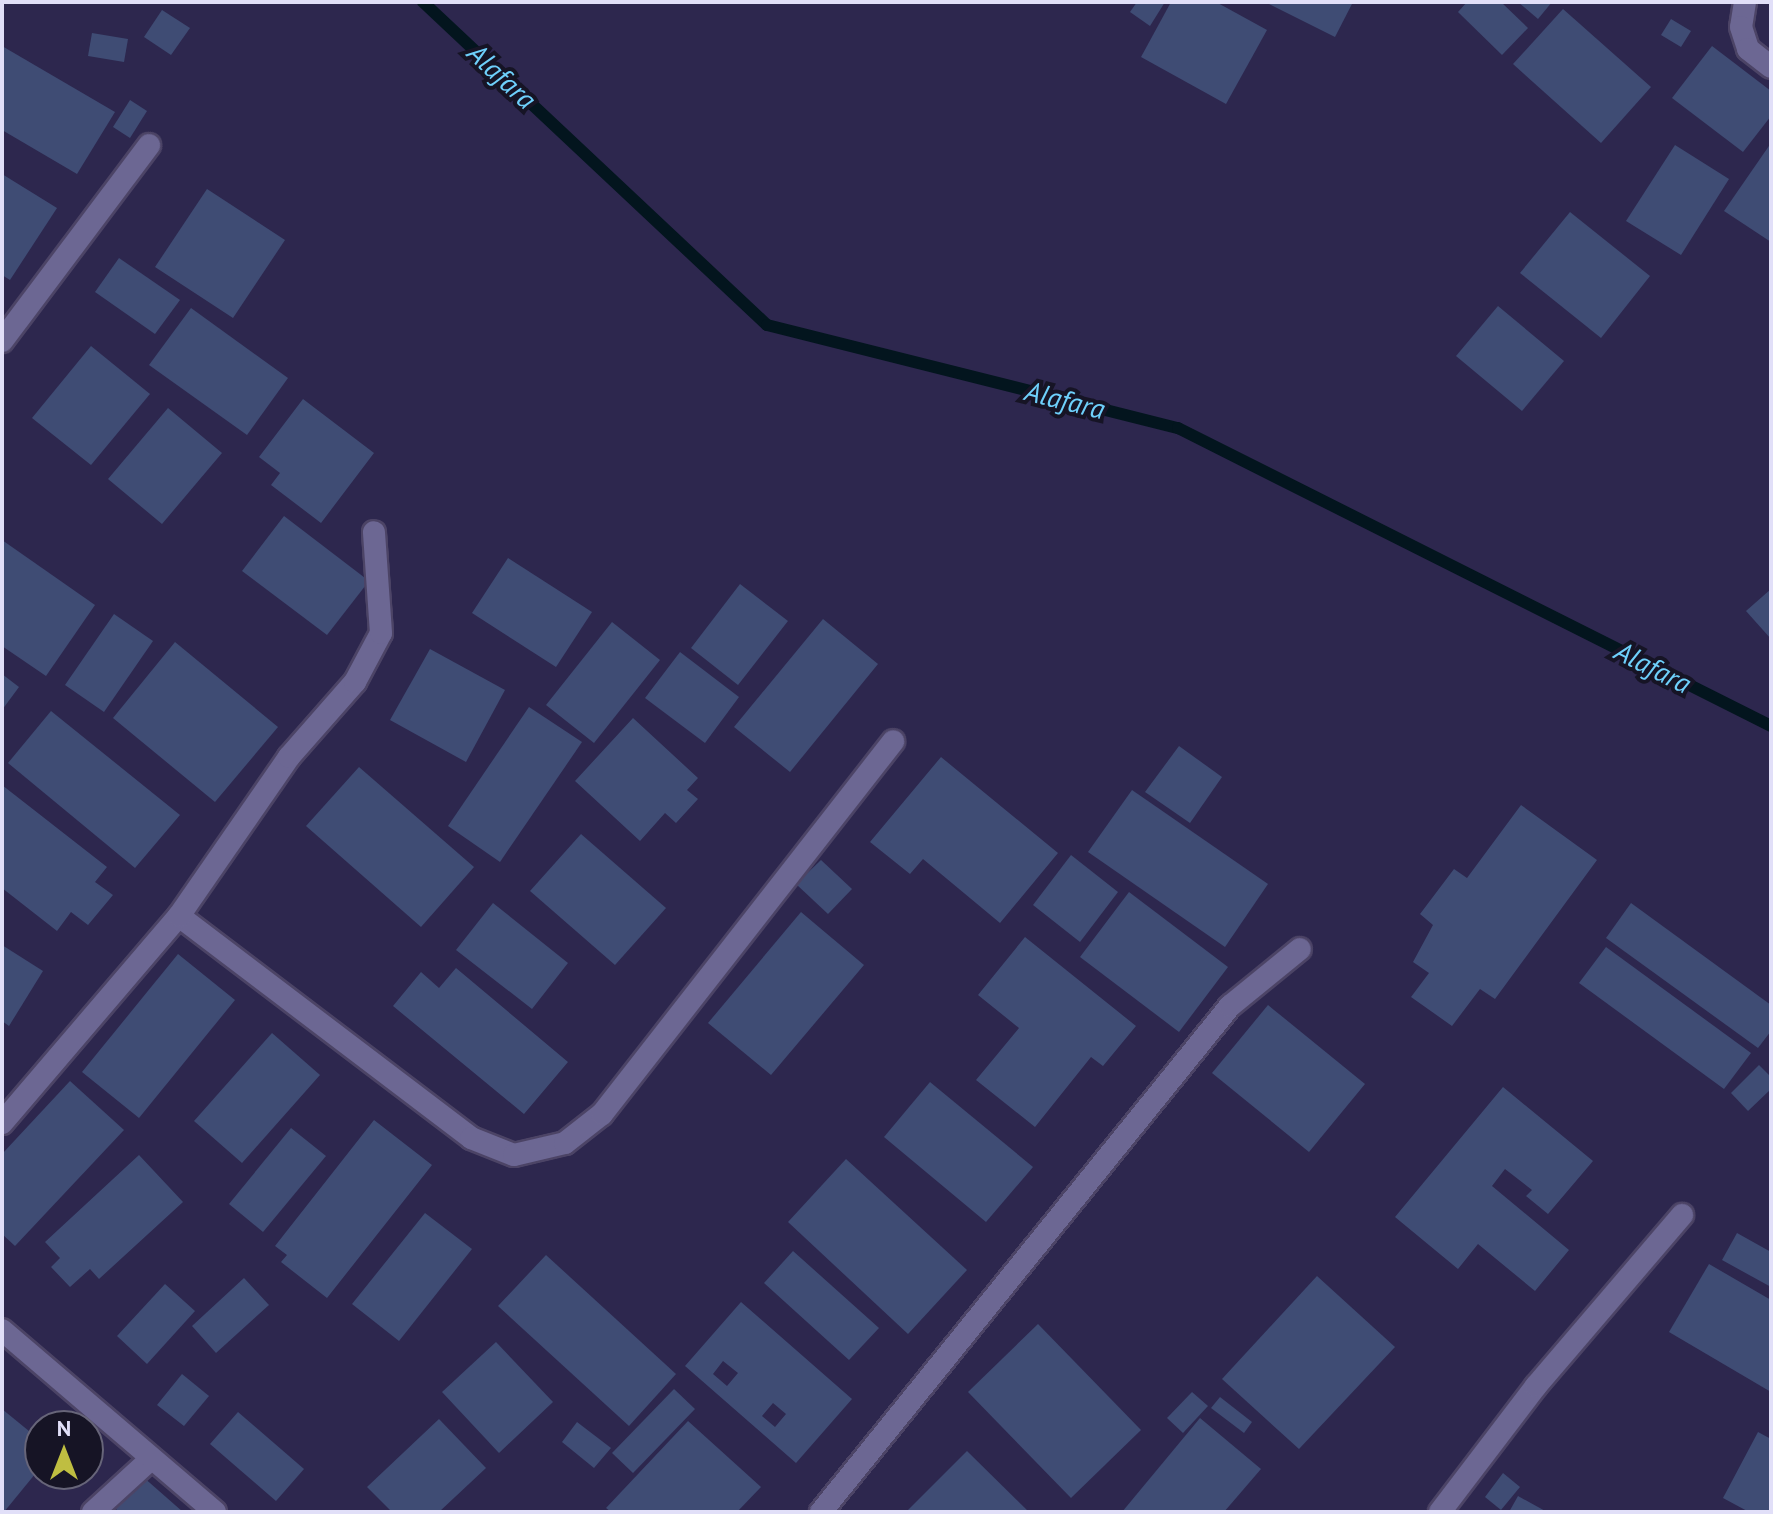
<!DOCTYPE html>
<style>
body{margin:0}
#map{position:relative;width:1773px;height:1514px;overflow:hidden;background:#2d274e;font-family:"PT Sans",sans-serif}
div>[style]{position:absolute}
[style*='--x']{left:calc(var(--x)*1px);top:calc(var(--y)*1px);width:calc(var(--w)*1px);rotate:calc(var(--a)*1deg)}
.stream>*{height:12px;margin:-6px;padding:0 6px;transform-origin:6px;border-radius:6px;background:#03151e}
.building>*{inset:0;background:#3f4c74}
.roads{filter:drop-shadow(2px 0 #4c4466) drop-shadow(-2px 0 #4c4466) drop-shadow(0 2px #4c4466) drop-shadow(0 -2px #4c4466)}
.minor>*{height:22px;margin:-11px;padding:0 11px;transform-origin:11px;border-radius:11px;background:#6c6793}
.tertiary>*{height:22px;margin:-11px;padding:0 11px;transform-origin:11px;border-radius:11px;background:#6c6793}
span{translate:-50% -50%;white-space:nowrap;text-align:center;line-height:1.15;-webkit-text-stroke:8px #161425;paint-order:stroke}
.water-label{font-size:28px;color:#6ed0fb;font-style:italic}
.frame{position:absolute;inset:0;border:4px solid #e1dff8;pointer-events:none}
.north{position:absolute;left:24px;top:1410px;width:80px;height:80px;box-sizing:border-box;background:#161425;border:2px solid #676579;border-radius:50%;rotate:0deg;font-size:22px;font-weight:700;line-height:32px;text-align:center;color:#e1dff8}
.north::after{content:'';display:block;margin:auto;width:28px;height:36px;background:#bfbe41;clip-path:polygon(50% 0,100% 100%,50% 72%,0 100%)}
</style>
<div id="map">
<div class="stream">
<i style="--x:423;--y:2;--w:472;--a:43.2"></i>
<i style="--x:767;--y:325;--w:424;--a:14.1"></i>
<i style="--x:1178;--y:428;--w:664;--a:26.68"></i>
</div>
<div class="building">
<i style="clip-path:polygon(1137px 2px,1165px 2px,1150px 26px,1130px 12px)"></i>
<i style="clip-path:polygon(1171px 2px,1216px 2px,1267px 30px,1226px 104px,1141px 57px)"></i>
<i style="clip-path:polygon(1265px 2px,1353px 2px,1335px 37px)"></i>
<i style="clip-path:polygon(1467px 2px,1501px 2px,1528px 28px,1502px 55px,1458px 12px)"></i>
<i style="clip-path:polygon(1518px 2px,1552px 2px,1538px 19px)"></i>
<i style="clip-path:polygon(1563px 9px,1651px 87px,1601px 143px,1513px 64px)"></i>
<i style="clip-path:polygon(162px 10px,190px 28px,171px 55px,144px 37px)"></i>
<i style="clip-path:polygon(1671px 19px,1691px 31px,1681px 47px,1661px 35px)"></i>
<i style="clip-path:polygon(92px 33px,128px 39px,124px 62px,88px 56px)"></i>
<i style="clip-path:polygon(2px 46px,115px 112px,77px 174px,2px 130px)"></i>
<i style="clip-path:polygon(1712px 46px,1771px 91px,1771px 116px,1743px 152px,1672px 98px)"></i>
<i style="clip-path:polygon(130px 100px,147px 111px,130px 138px,113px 127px)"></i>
<i style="clip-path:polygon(1771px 143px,1771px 242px,1724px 211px)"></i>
<i style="clip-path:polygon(1675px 145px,1729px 179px,1681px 255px,1626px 221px)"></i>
<i style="clip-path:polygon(2px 174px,57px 208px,10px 280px,2px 275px)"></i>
<i style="clip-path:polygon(207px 189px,285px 240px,233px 318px,155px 267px)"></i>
<i style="clip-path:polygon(1570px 212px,1650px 276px,1601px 338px,1520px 273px)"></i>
<i style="clip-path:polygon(119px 258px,180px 300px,155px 334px,95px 292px)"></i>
<i style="clip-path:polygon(1498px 306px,1564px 361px,1522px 411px,1456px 356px)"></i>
<i style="clip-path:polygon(191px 308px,288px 378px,247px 435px,149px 365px)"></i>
<i style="clip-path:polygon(91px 346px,150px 394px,91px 465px,32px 418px)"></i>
<i style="clip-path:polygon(303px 399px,374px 453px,321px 523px,271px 485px,280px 473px,259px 457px)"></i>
<i style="clip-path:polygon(168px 408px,222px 453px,162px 524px,108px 479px)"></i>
<i style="clip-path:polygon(284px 516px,369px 581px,327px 635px,242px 571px)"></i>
<i style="clip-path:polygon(2px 540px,95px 605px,46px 676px,2px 646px)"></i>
<i style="clip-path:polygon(508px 558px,592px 612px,556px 667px,472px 613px)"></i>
<i style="clip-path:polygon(740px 584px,788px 621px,738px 685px,691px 648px)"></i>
<i style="clip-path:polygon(1771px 589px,1771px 639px,1746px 611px)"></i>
<i style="clip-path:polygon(114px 614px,153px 641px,104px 712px,65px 685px)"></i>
<i style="clip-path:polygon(823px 619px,878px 664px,790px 772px,734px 727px)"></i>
<i style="clip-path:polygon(612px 622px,660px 660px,594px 743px,546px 705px)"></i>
<i style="clip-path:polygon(175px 642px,278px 727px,215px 802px,113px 718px)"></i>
<i style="clip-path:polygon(430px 649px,505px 690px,466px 762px,390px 720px)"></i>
<i style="clip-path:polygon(680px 652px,739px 697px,705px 743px,645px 698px)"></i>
<i style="clip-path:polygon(2px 674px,19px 687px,2px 710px)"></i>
<i style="clip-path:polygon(529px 707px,582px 742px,500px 862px,448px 826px)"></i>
<i style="clip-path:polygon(51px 711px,180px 815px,135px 868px,8px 763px)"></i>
<i style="clip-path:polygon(633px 718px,698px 778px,687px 790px,698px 799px,676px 823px,665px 813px,640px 841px,575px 781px)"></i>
<i style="clip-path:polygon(1179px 746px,1222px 777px,1190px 823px,1145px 792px)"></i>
<i style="clip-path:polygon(941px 757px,1058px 853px,1000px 923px,923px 859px,910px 874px,870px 842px)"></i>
<i style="clip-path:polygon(359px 767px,474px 867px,421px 927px,306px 826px)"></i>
<i style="clip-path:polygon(2px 785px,107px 867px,95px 882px,113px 895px,88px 925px,71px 912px,57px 931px,2px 888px)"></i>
<i style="clip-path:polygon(1132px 790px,1268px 884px,1225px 947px,1088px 852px)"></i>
<i style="clip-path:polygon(1521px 805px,1597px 860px,1495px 999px,1480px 989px,1452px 1026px,1411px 997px,1429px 973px,1413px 962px,1433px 925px,1420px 914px,1454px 869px,1467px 878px)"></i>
<i style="clip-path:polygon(581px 834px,666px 908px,615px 965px,530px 891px)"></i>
<i style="clip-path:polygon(1071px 855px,1118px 892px,1080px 942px,1033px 905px)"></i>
<i style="clip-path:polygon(821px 860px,852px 889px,828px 914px,796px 884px)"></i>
<i style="clip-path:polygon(1129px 892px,1228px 967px,1179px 1032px,1080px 957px)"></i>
<i style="clip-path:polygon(493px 903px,568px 963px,532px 1009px,456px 950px)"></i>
<i style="clip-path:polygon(1631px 903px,1771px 1005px,1771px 1031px,1758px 1048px,1606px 938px)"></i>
<i style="clip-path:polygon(801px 912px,864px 965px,771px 1075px,708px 1023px)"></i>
<i style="clip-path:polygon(1025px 937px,1136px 1026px,1103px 1066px,1091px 1057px,1035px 1127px,976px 1080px,1019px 1028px,978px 995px)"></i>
<i style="clip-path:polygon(2px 945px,43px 971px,9px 1026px,2px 1021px)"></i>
<i style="clip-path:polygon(1606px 947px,1751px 1053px,1724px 1089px,1579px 983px)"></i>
<i style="clip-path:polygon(178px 954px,235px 1000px,139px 1118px,82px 1072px)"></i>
<i style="clip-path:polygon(456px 968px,568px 1062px,524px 1114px,393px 1006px,421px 972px,439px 988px)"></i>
<i style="clip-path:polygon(1268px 1005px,1365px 1084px,1309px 1152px,1212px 1073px)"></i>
<i style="clip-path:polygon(272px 1033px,320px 1075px,242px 1163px,194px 1121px)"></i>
<i style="clip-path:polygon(1759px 1065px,1771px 1077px,1771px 1089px,1748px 1111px,1731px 1093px)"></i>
<i style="clip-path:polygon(70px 1081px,124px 1130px,15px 1246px,2px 1234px,2px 1154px)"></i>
<i style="clip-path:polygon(930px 1082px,1033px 1167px,986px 1222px,884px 1137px)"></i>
<i style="clip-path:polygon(1503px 1087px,1593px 1161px,1548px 1214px,1526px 1196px,1532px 1190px,1505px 1169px,1492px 1186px,1569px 1250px,1535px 1291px,1478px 1244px,1458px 1269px,1395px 1217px)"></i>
<i style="clip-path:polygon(374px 1120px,432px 1165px,327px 1298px,281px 1262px,287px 1255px,275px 1246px)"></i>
<i style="clip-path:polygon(291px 1128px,326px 1156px,263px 1232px,229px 1204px)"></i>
<i style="clip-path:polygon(139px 1155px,183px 1202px,99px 1279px,90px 1269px,70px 1287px,51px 1267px,60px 1258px,45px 1242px)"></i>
<i style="clip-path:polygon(846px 1159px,967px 1270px,908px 1334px,788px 1222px)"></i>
<i style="clip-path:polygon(425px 1213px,472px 1249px,399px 1341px,352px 1304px)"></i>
<i style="clip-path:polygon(1737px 1233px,1771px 1252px,1771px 1287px,1722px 1260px)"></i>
<i style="clip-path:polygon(793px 1251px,879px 1328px,849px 1360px,764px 1283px)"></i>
<i style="clip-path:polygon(546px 1255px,676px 1374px,629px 1426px,498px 1306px)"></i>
<i style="clip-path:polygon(1709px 1264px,1771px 1300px,1771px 1392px,1669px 1332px)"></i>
<i style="clip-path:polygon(1317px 1276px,1395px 1347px,1299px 1449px,1222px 1379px)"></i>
<i style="clip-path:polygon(244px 1278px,269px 1305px,216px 1353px,192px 1326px)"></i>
<i style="clip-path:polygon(165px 1284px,195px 1311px,147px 1364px,117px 1336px)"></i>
<i style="clip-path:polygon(evenodd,741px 1302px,852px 1399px,796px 1463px,685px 1366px,741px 1302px,723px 1361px,738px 1373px,727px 1386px,713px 1374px,723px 1361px,741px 1302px,773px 1403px,786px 1414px,775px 1427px,762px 1416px,773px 1403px)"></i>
<i style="clip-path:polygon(1038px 1324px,1141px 1430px,1071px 1498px,968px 1392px)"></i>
<i style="clip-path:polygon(496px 1342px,553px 1402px,499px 1453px,442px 1392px)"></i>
<i style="clip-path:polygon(182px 1374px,209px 1396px,184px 1426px,157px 1405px)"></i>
<i style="clip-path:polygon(674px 1389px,695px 1409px,633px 1473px,612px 1453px)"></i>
<i style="clip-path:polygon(1192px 1392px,1208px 1406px,1183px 1433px,1167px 1418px)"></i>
<i style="clip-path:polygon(1220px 1397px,1252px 1422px,1244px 1433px,1211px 1408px)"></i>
<i style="clip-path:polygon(2px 1409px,40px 1440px,40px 1468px,4px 1512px)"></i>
<i style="clip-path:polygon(238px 1412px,304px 1469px,276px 1501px,210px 1444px)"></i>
<i style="clip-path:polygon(1200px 1418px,1261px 1469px,1224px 1512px,1122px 1512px)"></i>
<i style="clip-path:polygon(439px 1419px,486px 1468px,439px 1512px,392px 1512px,367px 1487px)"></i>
<i style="clip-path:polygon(688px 1421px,761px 1487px,737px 1512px,611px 1512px,606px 1508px)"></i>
<i style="clip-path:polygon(577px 1422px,611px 1448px,594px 1468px,562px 1442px)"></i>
<i style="clip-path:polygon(1758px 1432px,1771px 1439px,1771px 1512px,1749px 1512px,1723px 1498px)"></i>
<i style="clip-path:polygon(967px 1451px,1029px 1512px,906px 1512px)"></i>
<i style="clip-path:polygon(1503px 1473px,1520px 1487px,1501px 1510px,1485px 1497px)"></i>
<i style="clip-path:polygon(142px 1476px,183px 1512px,119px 1512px,114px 1507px)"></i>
<i style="clip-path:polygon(1518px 1496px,1547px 1512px,1509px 1512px)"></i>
</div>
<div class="roads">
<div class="minor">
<i style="--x:1745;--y:2;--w:25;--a:99"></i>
<i style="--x:1741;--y:27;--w:23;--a:72"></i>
<i style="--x:1748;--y:49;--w:29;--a:38"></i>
<i style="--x:2;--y:341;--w:245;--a:-53.1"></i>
<i style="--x:179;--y:916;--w:367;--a:37.2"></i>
<i style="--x:471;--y:1138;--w:46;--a:21.6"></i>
<i style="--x:514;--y:1155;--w:52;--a:-13.2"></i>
<i style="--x:565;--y:1143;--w:47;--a:-38.1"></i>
<i style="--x:602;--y:1114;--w:473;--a:-52"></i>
<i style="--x:2;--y:1123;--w:272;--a:-49.5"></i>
<i style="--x:179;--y:916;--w:193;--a:-55.3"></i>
<i style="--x:289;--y:757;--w:100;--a:-48.7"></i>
<i style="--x:355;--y:682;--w:55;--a:-62"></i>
<i style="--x:381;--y:633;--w:101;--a:-94"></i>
<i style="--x:93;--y:1512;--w:79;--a:-42.4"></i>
<i style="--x:821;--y:1512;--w:651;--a:-51.05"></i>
<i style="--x:1230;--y:1006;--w:90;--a:-39.2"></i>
<i style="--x:1440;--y:1512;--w:158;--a:-52.7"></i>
<i style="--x:1536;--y:1386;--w:225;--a:-49.5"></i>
</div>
<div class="tertiary">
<i style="--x:2;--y:1330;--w:280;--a:40.5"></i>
</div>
</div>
<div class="water-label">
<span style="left:502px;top:76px;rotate:43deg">Alafara</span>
<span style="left:1065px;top:400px;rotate:14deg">Alafara</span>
<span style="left:1653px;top:667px;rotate:27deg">Alafara</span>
</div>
<div class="frame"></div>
<div class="north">N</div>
</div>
